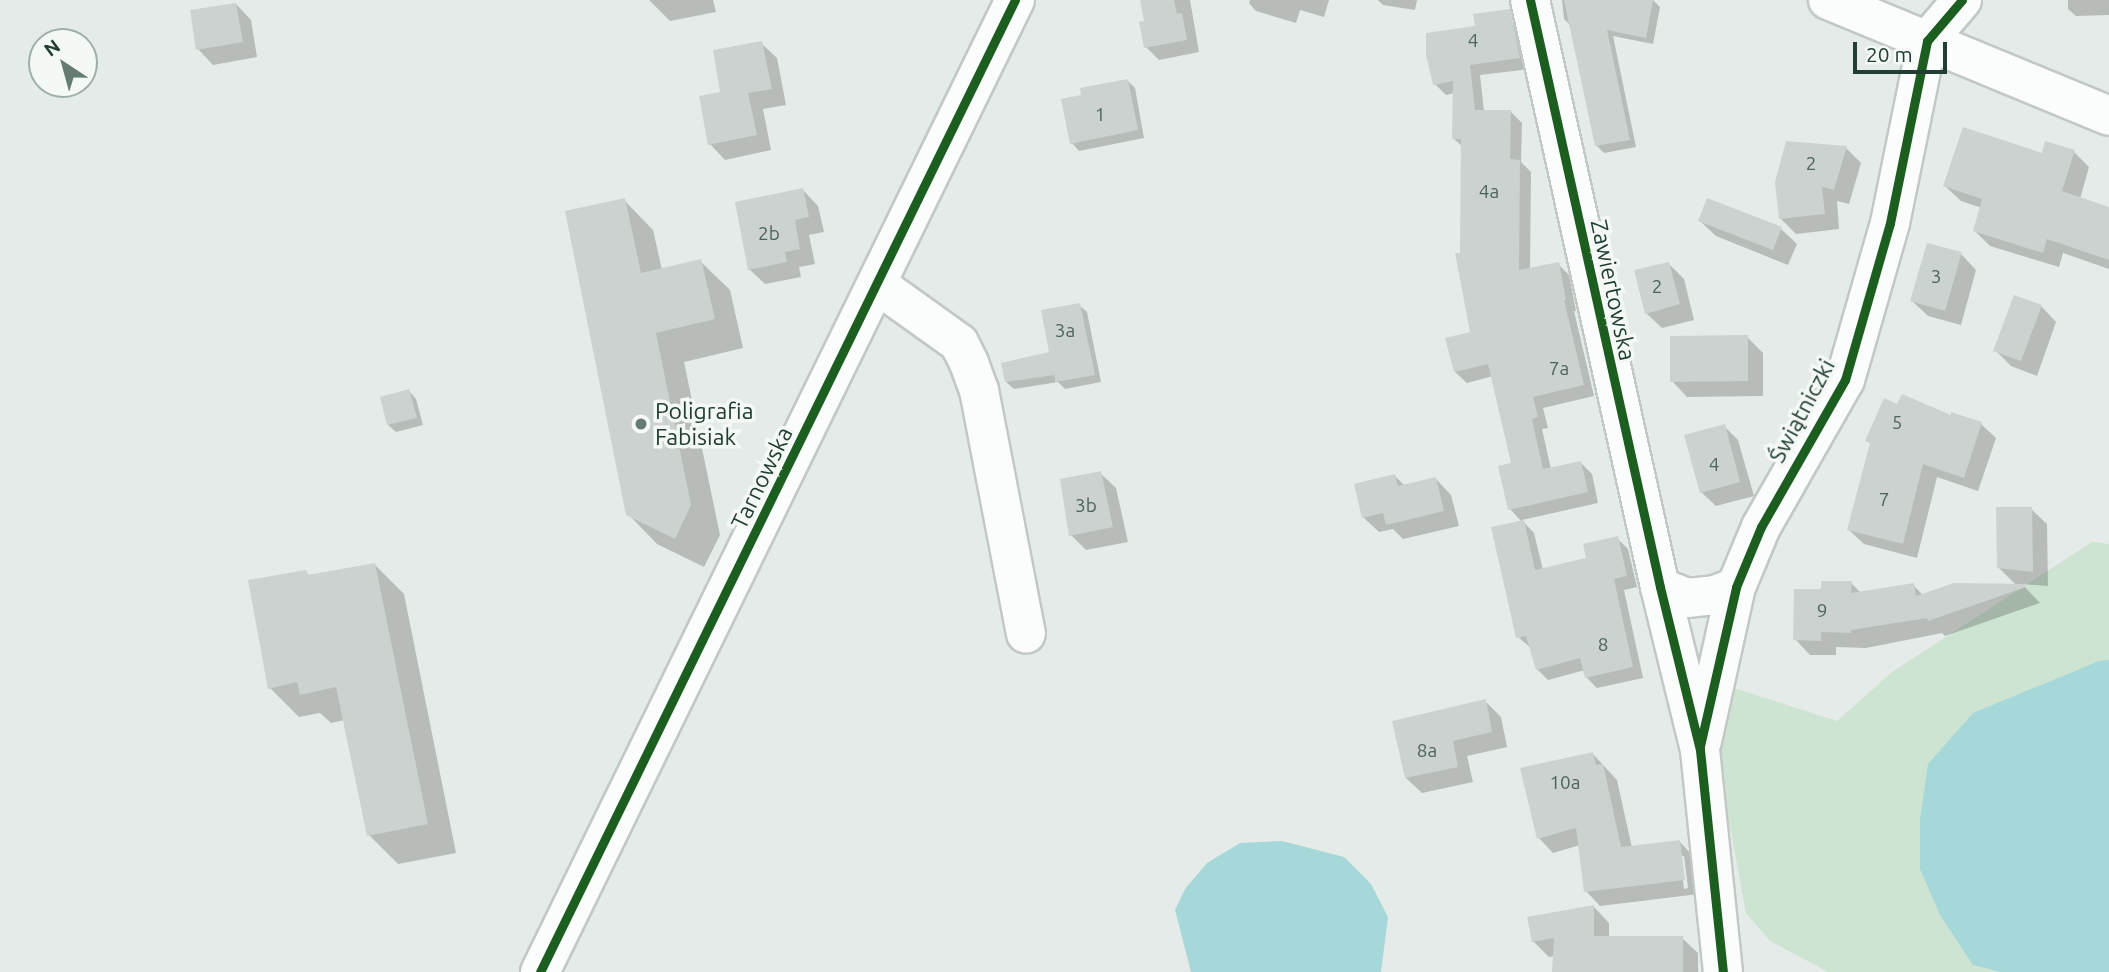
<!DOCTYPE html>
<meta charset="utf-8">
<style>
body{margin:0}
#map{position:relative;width:2109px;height:972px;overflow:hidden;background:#e5ebe8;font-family:Ubuntu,sans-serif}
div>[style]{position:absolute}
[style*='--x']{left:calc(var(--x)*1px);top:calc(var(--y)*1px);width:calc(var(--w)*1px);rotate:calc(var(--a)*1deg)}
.green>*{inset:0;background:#cee4d3}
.water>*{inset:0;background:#a6d8d9}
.shadow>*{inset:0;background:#0003}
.building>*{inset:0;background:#ccd2cf}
.roads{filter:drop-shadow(2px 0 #c2c8c5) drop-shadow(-2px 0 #c2c8c5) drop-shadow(0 2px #c2c8c5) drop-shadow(0 -2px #c2c8c5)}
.minor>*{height:38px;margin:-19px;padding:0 19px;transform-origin:19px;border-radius:19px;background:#fbfcfc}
.cycleway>*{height:9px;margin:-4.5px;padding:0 4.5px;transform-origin:4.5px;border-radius:4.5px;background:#1b5e20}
.dots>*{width:19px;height:19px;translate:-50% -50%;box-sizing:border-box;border:4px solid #f4f9f6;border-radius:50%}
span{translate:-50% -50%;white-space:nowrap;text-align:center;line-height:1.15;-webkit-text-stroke:7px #f4f9f6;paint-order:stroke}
.number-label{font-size:19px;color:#4d645b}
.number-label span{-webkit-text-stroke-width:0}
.street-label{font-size:23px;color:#223e33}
.poi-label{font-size:23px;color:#223e33}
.left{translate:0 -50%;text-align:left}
.north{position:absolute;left:28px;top:28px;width:70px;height:70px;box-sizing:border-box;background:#f4f9f6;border:2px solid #a0aea8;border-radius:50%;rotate:324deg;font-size:19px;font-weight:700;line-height:28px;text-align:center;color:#223e33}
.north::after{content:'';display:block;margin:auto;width:24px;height:32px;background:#667b72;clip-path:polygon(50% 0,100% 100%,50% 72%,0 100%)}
.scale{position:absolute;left:1853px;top:42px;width:94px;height:32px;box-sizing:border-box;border:4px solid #223e33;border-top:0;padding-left:9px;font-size:21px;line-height:24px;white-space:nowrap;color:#223e33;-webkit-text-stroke:5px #f4f9f6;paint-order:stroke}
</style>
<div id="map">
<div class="green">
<i style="clip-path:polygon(2092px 542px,2109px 544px,2109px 972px,1828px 972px,1770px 941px,1746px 913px,1714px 740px,1734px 688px,1837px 721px,1892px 672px)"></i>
</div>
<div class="water">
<i style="clip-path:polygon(2109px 660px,2109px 972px,2001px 972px,1973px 965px,1940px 915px,1920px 869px,1920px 819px,1928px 764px,1973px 713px,2099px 661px)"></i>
<i style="clip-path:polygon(1282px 841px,1344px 857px,1371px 884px,1388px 917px,1381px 972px,1191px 972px,1175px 910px,1185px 889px,1207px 863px,1240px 843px)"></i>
</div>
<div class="shadow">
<i style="clip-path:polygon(649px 0,713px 0,716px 12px,670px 21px)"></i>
<i style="clip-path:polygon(1142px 0,1190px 0,1199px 52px,1159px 60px,1146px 47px,1146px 22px)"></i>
<i style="clip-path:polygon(1250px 0,1329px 0,1324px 17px,1300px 10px,1296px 23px,1256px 11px,1249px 3px)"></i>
<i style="clip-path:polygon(1378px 0,1417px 0,1415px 10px,1383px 5px)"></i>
<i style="clip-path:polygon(1562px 0,1653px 0,1660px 7px,1653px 44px,1613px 36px,1636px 147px,1604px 153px,1596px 145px,1572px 27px,1564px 19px)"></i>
<i style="clip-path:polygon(2068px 0,2109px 0,2109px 15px,2076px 16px,2068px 9px)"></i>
<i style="clip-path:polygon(236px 4px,251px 20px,257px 57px,213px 65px,198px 49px)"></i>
<i style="clip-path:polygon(1512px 23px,1523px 34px,1530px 69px,1480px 75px,1484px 111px,1511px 112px,1522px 123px,1521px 162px,1531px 172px,1530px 270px,1558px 264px,1569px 275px,1576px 311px,1574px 311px,1594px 396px,1543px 408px,1548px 428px,1542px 429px,1551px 469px,1581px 463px,1592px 474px,1598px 503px,1522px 520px,1534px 533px,1543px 570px,1588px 560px,1617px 538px,1628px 549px,1637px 587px,1624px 590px,1643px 678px,1597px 688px,1586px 677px,1585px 670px,1548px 680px,1537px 669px,1531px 648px,1518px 637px,1522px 522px,1510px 509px,1514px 464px,1493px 376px,1467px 383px,1455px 372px,1472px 333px,1462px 254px,1463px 147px,1454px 139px,1455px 93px,1446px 95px,1435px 84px)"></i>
<i style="clip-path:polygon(761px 43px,777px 58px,786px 105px,763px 109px,771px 150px,725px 160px,710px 144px,722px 94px)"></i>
<i style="clip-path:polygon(1128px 81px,1135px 88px,1144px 138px,1079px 151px,1072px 143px,1083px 96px)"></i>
<i style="clip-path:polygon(1846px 148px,1861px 163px,1849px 204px,1837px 201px,1839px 229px,1796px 234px,1780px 218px)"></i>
<i style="clip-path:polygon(2074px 152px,2089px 167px,2080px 199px,2109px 209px,2109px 269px,2063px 253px,2059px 267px,1990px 246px,1975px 231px,1982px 208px,1961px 201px,1945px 186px,2043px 155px)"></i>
<i style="clip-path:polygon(803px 190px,818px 206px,824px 232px,809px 235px,815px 264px,799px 267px,801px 277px,765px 284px,749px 269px)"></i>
<i style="clip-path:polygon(624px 200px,653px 230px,662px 270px,700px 261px,730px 290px,743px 348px,684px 362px,720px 535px,704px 567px,657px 544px,628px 514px)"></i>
<i style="clip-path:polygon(1700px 221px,1781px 229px,1797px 244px,1788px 265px,1716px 236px)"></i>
<i style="clip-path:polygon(1961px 254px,1976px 270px,1961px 325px,1928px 316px,1912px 301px)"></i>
<i style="clip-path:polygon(1669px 264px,1684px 279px,1694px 320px,1662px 328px,1646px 313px)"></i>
<i style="clip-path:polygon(1079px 305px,1087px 312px,1101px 382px,1065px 389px,1058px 382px,1014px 389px,1006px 382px,1052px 354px)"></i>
<i style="clip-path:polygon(2041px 306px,2056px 322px,2037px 376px,2011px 366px,1996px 351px)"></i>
<i style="clip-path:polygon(1747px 337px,1763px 353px,1763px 396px,1687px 397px,1672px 381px)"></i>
<i style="clip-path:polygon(409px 391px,416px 399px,423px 425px,396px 432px,388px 425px)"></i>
<i style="clip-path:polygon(1898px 406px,1981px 424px,1996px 438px,1978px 491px,1937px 477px,1917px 558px,1864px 544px,1849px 530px,1872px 445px,1867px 441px)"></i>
<i style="clip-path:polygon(1724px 426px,1738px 440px,1754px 496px,1716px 506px,1701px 492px)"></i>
<i style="clip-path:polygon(1100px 473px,1116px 488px,1128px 542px,1086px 550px,1071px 535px)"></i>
<i style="clip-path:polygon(1395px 476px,1405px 486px,1436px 479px,1451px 495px,1459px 526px,1403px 539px,1393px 529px,1379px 532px,1363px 517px)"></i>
<i style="clip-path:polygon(2031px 509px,2047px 524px,2048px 586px,2022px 584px,2040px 603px,1945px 636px,1942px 633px,1866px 648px,1836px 647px,1836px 655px,1810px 655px,1795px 639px,1822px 591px,1851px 583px,1861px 593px,1913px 585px,1923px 595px,2017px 586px,1998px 567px)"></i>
<i style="clip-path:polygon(374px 564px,404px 594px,456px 853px,398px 864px,369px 835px,345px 720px,331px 723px,320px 713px,299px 717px,270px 688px,306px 572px,310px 576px)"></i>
<i style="clip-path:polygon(1485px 701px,1501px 717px,1507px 747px,1467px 756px,1473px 782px,1422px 793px,1406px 778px)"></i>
<i style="clip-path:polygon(evenodd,1593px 754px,1617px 780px,1632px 848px,1680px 842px,1694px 857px,1699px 894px,1600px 906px,1586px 891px,1580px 845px,1553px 853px,1539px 838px,1593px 754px,1680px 856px,1684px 856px,1688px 888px,1684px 889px,1680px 856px)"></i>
<i style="clip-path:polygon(1594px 907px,1609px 923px,1609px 938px,1682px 938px,1698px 953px,1698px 972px,1553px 972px,1555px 956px,1549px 957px,1533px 941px)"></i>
</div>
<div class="building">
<i style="clip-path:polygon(1140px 0,1174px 0,1177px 14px,1182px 13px,1187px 40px,1144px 48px,1139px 22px,1144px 21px)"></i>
<i style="clip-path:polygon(1564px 0,1653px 0,1646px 38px,1607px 30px,1630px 140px,1595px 146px)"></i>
<i style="clip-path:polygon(236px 3px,243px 42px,196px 50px,190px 10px)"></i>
<i style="clip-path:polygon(1510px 9px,1520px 58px,1470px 65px,1475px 110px,1511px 110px,1510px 159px,1520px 160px,1519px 270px,1559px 262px,1566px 300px,1564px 300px,1584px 385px,1533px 397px,1538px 417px,1532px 419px,1543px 469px,1581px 461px,1588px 492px,1508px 510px,1498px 466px,1511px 463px,1488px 364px,1454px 372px,1445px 338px,1470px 332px,1455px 253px,1460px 253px,1461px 139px,1452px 139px,1453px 81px,1433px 85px,1426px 55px,1426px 33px,1475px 26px,1473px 14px)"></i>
<i style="clip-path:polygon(762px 41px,772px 89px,748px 93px,757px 135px,708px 145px,699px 96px,720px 92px,713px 50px)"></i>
<i style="clip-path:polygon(1128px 79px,1138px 130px,1070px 144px,1061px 99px,1081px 95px,1080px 88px)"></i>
<i style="clip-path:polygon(1963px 127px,2042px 153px,2045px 141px,2075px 150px,2062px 191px,2109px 207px,2109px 260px,2047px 239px,2043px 253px,1973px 231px,1982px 199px,1943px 186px)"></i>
<i style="clip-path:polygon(1786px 141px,1847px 146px,1834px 190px,1822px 187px,1825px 214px,1779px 219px,1775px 182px)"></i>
<i style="clip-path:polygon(803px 188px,809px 217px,795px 220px,800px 249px,785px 252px,787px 262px,748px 270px,735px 202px)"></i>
<i style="clip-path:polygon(625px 198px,641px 273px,701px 259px,715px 319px,656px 333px,691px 505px,675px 539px,626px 515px,565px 211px)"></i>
<i style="clip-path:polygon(1707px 198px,1782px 227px,1773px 250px,1698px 221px)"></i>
<i style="clip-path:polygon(1927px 243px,1962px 252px,1945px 311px,1910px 301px)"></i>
<i style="clip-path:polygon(1669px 262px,1680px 304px,1645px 314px,1634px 270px)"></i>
<i style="clip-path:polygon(2014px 295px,2042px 305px,2021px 361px,1993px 351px)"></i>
<i style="clip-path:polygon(1080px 303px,1095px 375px,1055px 382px,1055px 375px,1005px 382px,1001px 363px,1049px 352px,1041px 310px)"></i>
<i style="clip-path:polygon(1748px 335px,1748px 381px,1670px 382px,1670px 336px)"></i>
<i style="clip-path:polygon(409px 389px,417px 418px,387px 425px,380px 397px)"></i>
<i style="clip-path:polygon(1902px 394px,1951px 415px,1951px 412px,1982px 422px,1964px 478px,1923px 464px,1903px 544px,1847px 530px,1870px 443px,1865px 441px,1884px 398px,1897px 404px)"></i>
<i style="clip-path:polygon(1725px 424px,1740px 482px,1700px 493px,1684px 435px)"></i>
<i style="clip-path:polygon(1101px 471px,1113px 527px,1069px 536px,1060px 479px)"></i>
<i style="clip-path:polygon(1395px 474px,1398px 486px,1436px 477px,1444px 511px,1386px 525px,1383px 513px,1362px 518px,1354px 484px)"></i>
<i style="clip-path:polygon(1996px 507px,2032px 507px,2033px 572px,1997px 568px)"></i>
<i style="clip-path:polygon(1524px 520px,1535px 570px,1586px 558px,1583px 544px,1618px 536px,1627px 576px,1614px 579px,1633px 667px,1585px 678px,1580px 658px,1536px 670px,1526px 636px,1516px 638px,1491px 527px)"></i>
<i style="clip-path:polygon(375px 563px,428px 824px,367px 836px,336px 687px,300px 695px,297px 682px,268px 689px,248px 580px,306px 570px,308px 575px)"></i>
<i style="clip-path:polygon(1821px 581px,1852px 581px,1851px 593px,1914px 583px,1916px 596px,1954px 583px,2025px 584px,2026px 587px,1928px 621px,1927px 618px,1851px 630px,1851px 633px,1821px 632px,1821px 641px,1793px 640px,1794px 589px,1821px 589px)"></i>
<i style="clip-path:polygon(1486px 699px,1492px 732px,1453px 741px,1458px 767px,1405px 778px,1392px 721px)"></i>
<i style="clip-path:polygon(1593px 752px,1596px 765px,1603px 764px,1621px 847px,1680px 840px,1685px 880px,1584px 892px,1576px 828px,1537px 839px,1520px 768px)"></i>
<i style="clip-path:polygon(1594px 905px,1594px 936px,1683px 936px,1683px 972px,1552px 972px,1554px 938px,1532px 942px,1527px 917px)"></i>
</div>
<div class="roads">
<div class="minor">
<i style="--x:1530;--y:0;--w:601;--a:77.51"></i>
<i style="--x:1660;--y:587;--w:168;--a:76.2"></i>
<i style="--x:1700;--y:750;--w:223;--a:84.1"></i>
<i style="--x:1828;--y:0;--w:304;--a:22.4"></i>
<i style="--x:878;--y:285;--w:100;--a:35.6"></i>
<i style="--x:959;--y:343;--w:22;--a:63"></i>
<i style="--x:969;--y:363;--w:29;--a:70"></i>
<i style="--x:979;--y:390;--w:248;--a:79.1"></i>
<i style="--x:1660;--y:587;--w:29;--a:22"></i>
<i style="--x:1687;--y:598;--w:28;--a:-6"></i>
<i style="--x:1715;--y:595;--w:22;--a:-21"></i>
<i style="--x:1702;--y:741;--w:158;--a:-77.6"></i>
<i style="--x:1736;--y:587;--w:65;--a:-67.4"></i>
<i style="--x:1761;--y:527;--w:169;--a:-60.3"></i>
<i style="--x:1845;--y:380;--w:163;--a:-74"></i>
<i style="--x:1890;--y:223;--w:186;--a:-78.5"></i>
<i style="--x:1927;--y:41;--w:54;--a:-49.5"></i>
<i style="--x:540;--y:972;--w:1082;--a:-63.96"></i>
</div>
</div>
<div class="cycleway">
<i style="--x:1530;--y:0;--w:601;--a:77.51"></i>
<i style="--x:1660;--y:587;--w:168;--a:76.2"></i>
<i style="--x:1700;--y:750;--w:223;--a:84.1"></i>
<i style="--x:1700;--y:746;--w:163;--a:-77.2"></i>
<i style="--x:1736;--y:587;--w:65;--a:-67.4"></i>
<i style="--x:1761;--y:527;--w:169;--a:-60.3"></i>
<i style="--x:1845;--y:380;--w:163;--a:-74"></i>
<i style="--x:1890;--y:223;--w:186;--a:-78.5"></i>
<i style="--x:1927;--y:41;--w:54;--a:-49.5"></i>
<i style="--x:540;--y:972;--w:1082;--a:-63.96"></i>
</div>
<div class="dots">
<i style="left:641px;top:424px;background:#667b72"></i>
</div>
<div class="number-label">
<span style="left:1473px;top:41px">4</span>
<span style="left:1100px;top:115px">1</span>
<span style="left:1811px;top:164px">2</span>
<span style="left:1489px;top:192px">4a</span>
<span style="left:769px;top:234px">2b</span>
<span style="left:1936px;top:277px">3</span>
<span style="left:1657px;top:287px">2</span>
<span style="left:1065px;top:331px">3a</span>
<span style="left:1559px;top:369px">7a</span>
<span style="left:1897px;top:423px">5</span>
<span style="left:1714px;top:465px">4</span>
<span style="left:1884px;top:500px">7</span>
<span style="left:1086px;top:506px">3b</span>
<span style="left:1822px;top:611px">9</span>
<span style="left:1603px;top:645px">8</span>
<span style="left:1427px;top:751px">8a</span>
<span style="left:1565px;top:783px">10a</span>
</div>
<div class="street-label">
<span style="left:1613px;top:290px;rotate:78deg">Zawiertowska</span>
<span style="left:1802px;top:411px;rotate:-62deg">Świątniczki</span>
<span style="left:762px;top:478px;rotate:-64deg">Tarnowska</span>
</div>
<div class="poi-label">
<span class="left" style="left:655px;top:424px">Poligrafia<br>Fabisiak</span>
</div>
<div class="north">N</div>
<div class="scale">20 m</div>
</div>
